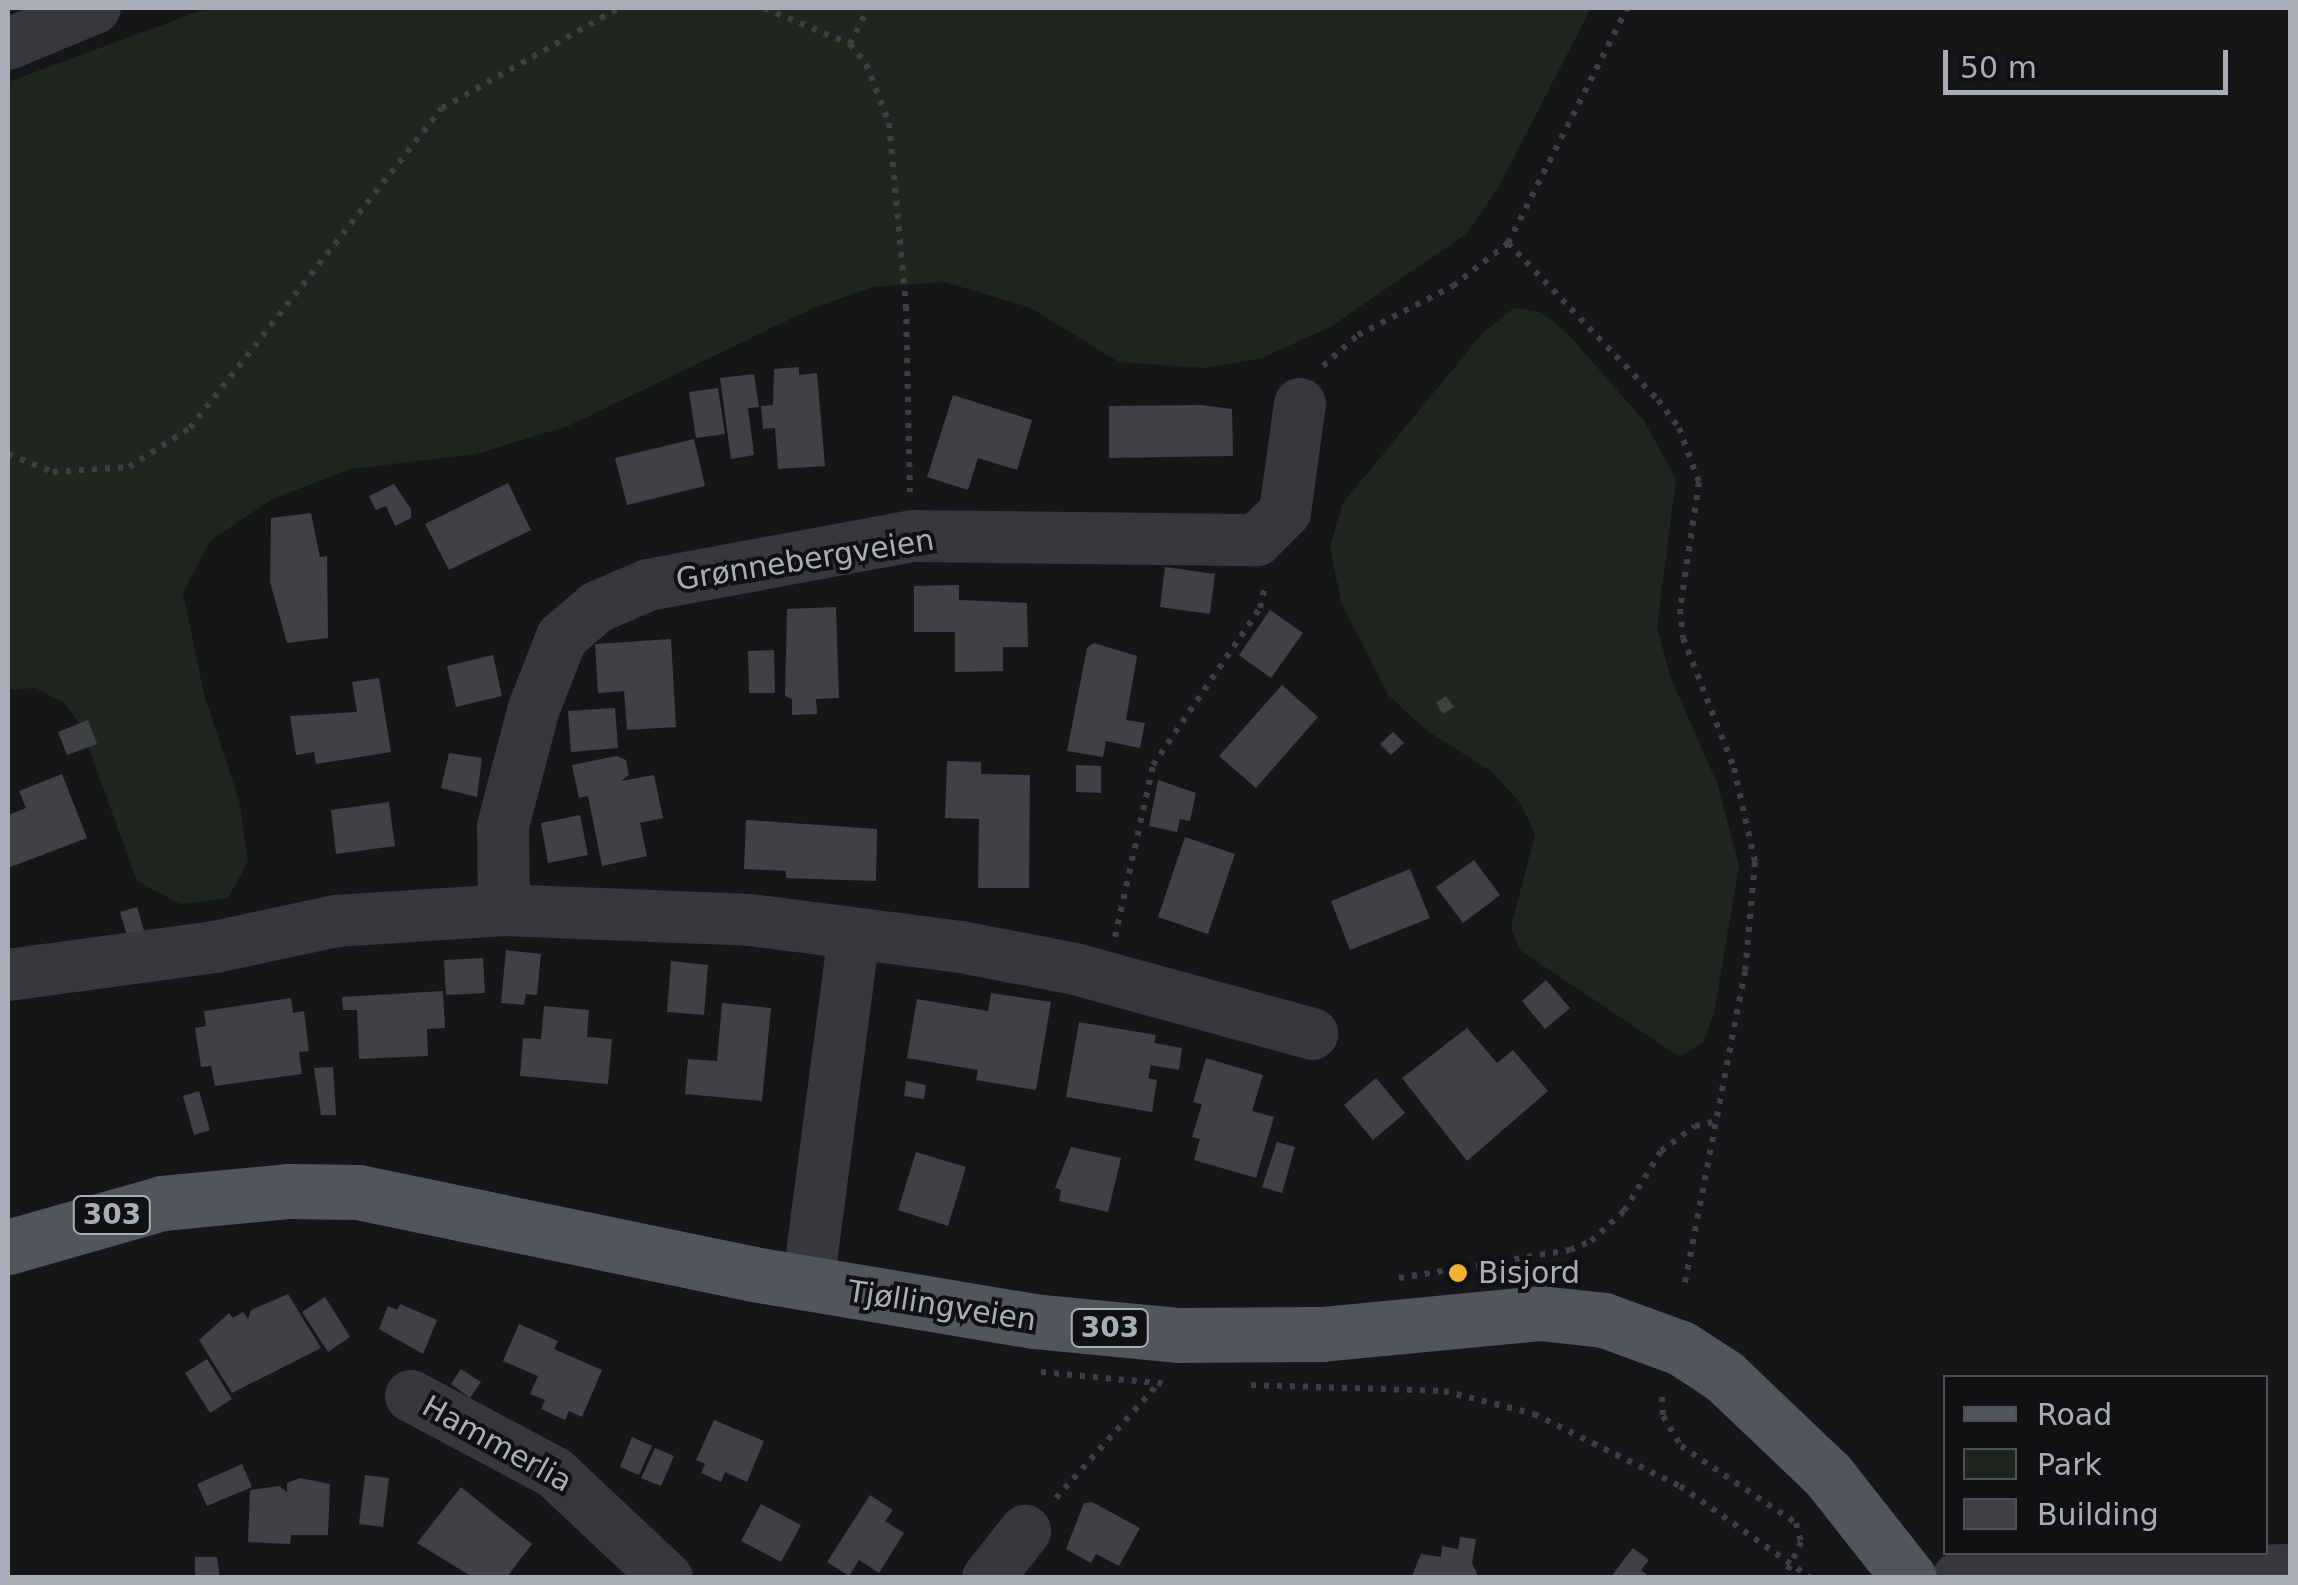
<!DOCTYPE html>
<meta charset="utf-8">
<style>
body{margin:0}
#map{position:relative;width:2298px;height:1585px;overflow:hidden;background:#161618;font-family:"DejaVu Sans",sans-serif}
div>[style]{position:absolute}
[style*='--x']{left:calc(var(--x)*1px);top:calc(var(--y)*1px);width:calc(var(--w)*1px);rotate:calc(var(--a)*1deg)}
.green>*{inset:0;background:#1e261f}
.building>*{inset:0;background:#404145}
.path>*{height:6px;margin-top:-3px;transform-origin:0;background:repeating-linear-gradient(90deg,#3d3f44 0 5px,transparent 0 13px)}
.minor>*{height:52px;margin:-26px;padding:0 26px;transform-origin:26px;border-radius:26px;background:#37383d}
.major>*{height:55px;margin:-27.5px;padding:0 27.5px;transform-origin:27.5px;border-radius:27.5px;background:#53555c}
.dots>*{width:28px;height:28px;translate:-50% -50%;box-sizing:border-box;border:5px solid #111113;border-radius:50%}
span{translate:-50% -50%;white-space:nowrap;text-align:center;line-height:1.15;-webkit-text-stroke:8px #111113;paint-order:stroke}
.shield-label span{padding:2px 8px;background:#111113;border:2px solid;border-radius:8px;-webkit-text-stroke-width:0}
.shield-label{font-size:28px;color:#a8adb8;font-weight:700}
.street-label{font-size:30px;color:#a8adb8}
.poi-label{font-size:30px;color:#a8adb8}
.left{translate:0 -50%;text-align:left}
.frame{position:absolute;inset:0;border:10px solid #a8adb8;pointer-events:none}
.legend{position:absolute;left:1943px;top:1375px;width:325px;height:180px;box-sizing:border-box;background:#111113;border:2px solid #4d4f55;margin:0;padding:12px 18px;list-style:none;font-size:30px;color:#a8adb8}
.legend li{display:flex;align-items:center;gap:20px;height:50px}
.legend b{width:50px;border:2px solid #4d4f55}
.scale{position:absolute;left:1943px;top:50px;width:285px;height:45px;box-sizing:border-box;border:5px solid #a8adb8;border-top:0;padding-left:12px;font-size:30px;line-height:35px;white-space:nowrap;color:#a8adb8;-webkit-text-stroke:8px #111113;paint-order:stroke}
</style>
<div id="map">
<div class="green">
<i style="clip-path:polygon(208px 8px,1591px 8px,1497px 190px,1466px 234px,1330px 327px,1262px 358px,1205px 368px,1119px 362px,1029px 307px,944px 282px,872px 287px,811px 309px,568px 426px,476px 454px,351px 469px,272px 499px,210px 541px,183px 593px,204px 694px,239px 800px,248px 862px,228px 898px,180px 904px,137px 881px,80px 724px,64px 703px,36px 688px,8px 690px,8px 82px)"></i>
<i style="clip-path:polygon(1514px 308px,1540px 312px,1568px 334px,1644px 421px,1676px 479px,1657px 627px,1671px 679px,1717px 783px,1739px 865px,1714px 1013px,1704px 1041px,1680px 1057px,1520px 950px,1511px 927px,1535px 835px,1521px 804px,1492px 772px,1426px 730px,1388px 695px,1341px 602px,1330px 547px,1343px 503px,1481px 335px)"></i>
</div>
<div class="building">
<i style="clip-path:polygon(799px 367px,799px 375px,817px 373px,825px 466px,778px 469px,775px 428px,763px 429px,761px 406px,773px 405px,774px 369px)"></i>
<i style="clip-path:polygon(754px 374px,759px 407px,748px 408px,754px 455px,731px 459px,720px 378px)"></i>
<i style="clip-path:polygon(718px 388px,725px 434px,696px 438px,689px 392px)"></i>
<i style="clip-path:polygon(953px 395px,1032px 420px,1017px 470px,978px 458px,968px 490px,927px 477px)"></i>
<i style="clip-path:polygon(1201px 405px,1232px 409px,1233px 456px,1109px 458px,1109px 406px)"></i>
<i style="clip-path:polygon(694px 439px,705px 486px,627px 505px,615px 458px)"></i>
<i style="clip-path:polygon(508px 483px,531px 530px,449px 570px,425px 524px)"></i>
<i style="clip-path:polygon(394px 484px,411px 509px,411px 518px,395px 526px,386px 506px,376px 510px,369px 496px)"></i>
<i style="clip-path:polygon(311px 513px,320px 557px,327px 556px,328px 638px,287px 643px,270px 582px,271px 518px)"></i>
<i style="clip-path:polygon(1165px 567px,1215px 574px,1210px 614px,1160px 607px)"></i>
<i style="clip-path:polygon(959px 585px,959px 600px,1027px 603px,1028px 647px,1003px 647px,1003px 671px,955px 672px,955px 632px,914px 632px,914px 586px)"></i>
<i style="clip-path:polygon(836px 607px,839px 698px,816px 699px,817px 714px,792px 715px,792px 699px,785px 696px,787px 609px)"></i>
<i style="clip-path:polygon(1270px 610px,1303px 633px,1271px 678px,1239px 655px)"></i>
<i style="clip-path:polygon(671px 639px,676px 727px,627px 730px,624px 691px,598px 693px,595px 644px)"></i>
<i style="clip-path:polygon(1094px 643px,1137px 656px,1126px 720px,1145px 723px,1140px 748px,1106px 741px,1103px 757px,1067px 751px,1087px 648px)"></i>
<i style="clip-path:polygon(774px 650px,775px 693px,749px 693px,748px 651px)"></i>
<i style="clip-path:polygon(493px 655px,502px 696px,456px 707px,447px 666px)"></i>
<i style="clip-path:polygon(379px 678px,391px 752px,316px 764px,314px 752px,296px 755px,290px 716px,357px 712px,352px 682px)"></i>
<i style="clip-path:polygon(1282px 685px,1318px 717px,1256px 788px,1219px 756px)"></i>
<i style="clip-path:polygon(1446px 696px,1454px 707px,1443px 714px,1436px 703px)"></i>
<i style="clip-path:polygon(615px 708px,618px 748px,571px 752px,568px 711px)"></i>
<i style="clip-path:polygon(88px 720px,97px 744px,67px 755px,58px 732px)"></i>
<i style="clip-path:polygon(1393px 732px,1404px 743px,1391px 755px,1380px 744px)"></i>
<i style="clip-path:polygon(449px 753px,482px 758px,477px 797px,441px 788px)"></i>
<i style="clip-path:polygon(616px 756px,626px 760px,629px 775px,621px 781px,654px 775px,663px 818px,640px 823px,647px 856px,602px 866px,588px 796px,579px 798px,572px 765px)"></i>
<i style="clip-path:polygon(947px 761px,981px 762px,981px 774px,1030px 775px,1029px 888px,978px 888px,979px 819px,945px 818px)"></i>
<i style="clip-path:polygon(1076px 765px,1101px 766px,1101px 793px,1076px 792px)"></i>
<i style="clip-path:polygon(62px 774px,87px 838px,8px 868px,8px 815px,26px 808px,19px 791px)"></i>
<i style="clip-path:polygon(1158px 780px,1196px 793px,1190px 821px,1180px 819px,1177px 832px,1149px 826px)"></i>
<i style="clip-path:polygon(389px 802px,395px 846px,336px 854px,331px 810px)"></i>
<i style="clip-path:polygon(580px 815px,588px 855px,548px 863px,541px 823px)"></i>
<i style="clip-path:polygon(746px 820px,877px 829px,876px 881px,786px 878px,786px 871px,744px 869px)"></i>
<i style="clip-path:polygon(1185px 837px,1235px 854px,1208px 934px,1158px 917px)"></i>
<i style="clip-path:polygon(1474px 860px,1500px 895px,1463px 923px,1436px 887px)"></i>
<i style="clip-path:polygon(1410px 869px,1430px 918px,1350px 950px,1331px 901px)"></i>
<i style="clip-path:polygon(137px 907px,145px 934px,128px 939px,120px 912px)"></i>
<i style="clip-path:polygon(506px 950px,541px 954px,537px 995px,526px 994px,524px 1005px,501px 1003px)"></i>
<i style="clip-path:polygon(483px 958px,485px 993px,446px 995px,444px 960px)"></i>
<i style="clip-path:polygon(671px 961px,708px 965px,704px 1015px,667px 1012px)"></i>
<i style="clip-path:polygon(1546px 980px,1570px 1008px,1545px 1029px,1522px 1001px)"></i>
<i style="clip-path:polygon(443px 991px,445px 1028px,427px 1029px,428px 1056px,359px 1059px,357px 1010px,343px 1010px,342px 997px)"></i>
<i style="clip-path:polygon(991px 993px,1051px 1002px,1036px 1090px,976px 1080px,978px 1070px,907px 1058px,917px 999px,988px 1011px)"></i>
<i style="clip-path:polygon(291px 998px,293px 1013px,304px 1011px,309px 1051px,299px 1052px,302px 1074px,215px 1086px,211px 1066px,201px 1067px,195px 1028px,206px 1026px,204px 1011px)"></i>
<i style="clip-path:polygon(722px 1003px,771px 1008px,762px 1101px,685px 1094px,688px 1059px,717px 1061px)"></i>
<i style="clip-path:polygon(544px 1006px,589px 1010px,587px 1037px,612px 1039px,608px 1084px,520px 1076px,523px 1038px,541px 1039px)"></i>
<i style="clip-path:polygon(1079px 1022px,1156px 1035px,1154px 1043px,1182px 1048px,1179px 1070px,1151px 1065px,1148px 1078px,1157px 1080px,1152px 1112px,1066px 1097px)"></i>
<i style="clip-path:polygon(1467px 1028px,1497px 1063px,1513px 1050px,1548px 1091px,1467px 1161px,1402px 1078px)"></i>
<i style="clip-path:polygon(1206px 1058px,1263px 1075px,1252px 1111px,1274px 1117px,1256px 1178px,1194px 1160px,1200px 1139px,1192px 1137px,1202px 1104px,1193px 1102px)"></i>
<i style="clip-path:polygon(333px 1067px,336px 1115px,321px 1115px,314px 1068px)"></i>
<i style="clip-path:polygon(1376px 1078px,1405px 1113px,1373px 1140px,1344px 1105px)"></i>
<i style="clip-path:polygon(906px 1081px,926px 1085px,924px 1099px,904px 1096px)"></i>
<i style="clip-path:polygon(199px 1091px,210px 1130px,194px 1135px,183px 1096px)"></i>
<i style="clip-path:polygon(1277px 1142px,1295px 1147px,1282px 1193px,1262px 1187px)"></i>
<i style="clip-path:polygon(1071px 1147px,1121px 1158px,1108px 1212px,1059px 1201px,1061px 1190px,1055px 1188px)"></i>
<i style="clip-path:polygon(916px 1152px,966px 1167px,948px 1226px,898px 1210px)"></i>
<i style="clip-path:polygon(288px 1294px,321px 1348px,232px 1393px,199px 1340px,229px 1313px,233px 1318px,243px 1312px,248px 1319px,251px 1310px)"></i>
<i style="clip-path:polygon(325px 1297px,350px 1337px,328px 1352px,302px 1312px)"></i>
<i style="clip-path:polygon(400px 1304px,437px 1320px,423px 1354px,379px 1329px,388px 1306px,397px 1310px)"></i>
<i style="clip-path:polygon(519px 1324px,558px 1341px,554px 1349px,602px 1370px,582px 1417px,569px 1411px,565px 1420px,541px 1409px,545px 1400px,530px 1394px,538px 1376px,503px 1361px)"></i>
<i style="clip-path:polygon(207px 1359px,232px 1399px,210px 1413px,185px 1373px)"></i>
<i style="clip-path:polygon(461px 1369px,481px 1382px,470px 1398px,451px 1384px)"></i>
<i style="clip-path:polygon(714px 1420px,764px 1441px,747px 1482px,725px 1472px,721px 1482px,701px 1473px,705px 1464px,696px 1460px)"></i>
<i style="clip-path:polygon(632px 1437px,652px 1446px,639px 1475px,620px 1467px)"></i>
<i style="clip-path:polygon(655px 1448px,674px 1456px,661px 1486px,641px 1478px)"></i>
<i style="clip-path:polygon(242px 1464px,252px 1487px,207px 1506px,197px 1484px)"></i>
<i style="clip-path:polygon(365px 1475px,389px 1478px,383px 1527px,359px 1524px)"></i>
<i style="clip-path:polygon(300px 1478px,330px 1484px,328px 1535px,291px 1535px,290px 1544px,248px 1542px,250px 1490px,279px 1486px,287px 1492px,287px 1483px)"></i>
<i style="clip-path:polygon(461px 1487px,532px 1544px,506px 1578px,474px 1578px,417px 1543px)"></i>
<i style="clip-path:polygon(870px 1495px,893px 1510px,885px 1521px,904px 1533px,879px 1573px,859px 1560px,849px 1576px,827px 1562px)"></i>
<i style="clip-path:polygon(1092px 1502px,1140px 1528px,1119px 1566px,1096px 1554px,1091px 1563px,1066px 1549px,1084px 1503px)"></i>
<i style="clip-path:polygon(761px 1504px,801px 1525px,781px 1562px,741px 1541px)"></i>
<i style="clip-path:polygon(1460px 1537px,1476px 1539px,1472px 1563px,1479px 1578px,1411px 1578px,1421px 1554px,1441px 1557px,1442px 1546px,1458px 1549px)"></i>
<i style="clip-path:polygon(1633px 1548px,1649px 1560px,1641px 1570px,1651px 1578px,1610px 1578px)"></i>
<i style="clip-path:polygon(195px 1557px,217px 1557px,220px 1578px,195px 1578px)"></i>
</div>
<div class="path">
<i style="--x:764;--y:8;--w:93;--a:22.7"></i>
<i style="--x:850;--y:44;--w:26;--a:51"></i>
<i style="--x:866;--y:64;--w:63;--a:68.7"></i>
<i style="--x:889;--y:123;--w:184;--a:84.7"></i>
<i style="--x:906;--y:306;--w:186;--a:88.8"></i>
<i style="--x:850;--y:44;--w:40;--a:-63.4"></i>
<i style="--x:1508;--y:243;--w:217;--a:46.3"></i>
<i style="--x:1658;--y:400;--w:35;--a:53"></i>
<i style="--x:1679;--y:428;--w:58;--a:69.7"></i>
<i style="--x:1699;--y:482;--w:128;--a:98.5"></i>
<i style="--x:1680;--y:609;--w:29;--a:84"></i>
<i style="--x:1683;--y:638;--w:140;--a:68.6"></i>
<i style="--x:1734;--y:768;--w:96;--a:77.4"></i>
<i style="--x:1755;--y:862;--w:109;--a:95.2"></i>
<i style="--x:1745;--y:971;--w:318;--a:100.9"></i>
<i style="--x:1323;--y:366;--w:47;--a:-41.5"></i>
<i style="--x:1358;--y:335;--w:107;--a:-27.3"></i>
<i style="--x:1453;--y:286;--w:70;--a:-38"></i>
<i style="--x:1508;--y:243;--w:263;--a:-63.1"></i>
<i style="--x:8;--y:454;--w:48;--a:21.8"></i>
<i style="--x:53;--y:472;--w:76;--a:-3.8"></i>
<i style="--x:129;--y:467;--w:72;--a:-32.6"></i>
<i style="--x:190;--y:428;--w:407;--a:-51.8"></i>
<i style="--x:442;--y:108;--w:203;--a:-29.5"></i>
<i style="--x:1115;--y:937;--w:176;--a:-77.5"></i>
<i style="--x:1153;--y:765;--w:190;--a:-55.7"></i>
<i style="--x:1260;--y:608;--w:26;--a:-77"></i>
<i style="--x:1399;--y:1278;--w:173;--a:-9.3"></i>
<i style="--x:1570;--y:1250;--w:23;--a:-23"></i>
<i style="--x:1591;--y:1241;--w:45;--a:-42.3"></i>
<i style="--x:1624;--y:1211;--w:70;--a:-58.3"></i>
<i style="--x:1661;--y:1151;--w:42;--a:-36.3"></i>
<i style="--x:1695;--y:1126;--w:19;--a:-12"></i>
<i style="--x:1041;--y:1372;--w:128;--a:5.4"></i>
<i style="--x:1251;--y:1385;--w:193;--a:1.8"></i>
<i style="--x:1444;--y:1391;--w:93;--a:14.3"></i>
<i style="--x:1534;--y:1414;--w:163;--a:26.3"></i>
<i style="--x:1680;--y:1486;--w:160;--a:35.1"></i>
<i style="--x:1662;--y:1397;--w:19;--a:87"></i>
<i style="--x:1663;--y:1416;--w:35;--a:59"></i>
<i style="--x:1681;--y:1446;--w:138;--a:33.8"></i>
<i style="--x:1796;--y:1523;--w:20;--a:75"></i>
<i style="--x:1801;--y:1542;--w:40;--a:115"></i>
<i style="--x:1056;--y:1498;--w:152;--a:-48.2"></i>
</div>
<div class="minor">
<i style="--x:8;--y:44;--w:94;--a:-22.5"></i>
<i style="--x:504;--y:910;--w:246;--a:2.3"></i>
<i style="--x:750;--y:920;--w:213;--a:7.3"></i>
<i style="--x:961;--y:947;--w:116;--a:10.9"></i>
<i style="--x:1075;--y:969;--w:246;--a:15.3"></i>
<i style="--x:8;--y:975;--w:209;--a:-7.7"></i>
<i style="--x:215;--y:947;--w:124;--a:-12.1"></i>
<i style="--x:336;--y:921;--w:168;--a:-3.7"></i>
<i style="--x:504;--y:910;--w:84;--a:-90.7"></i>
<i style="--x:503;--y:826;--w:122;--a:-75.3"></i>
<i style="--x:534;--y:708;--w:76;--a:-68.5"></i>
<i style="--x:562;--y:637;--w:46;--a:-40.6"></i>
<i style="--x:597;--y:607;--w:56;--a:-23.3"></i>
<i style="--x:648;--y:585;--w:269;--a:-10.5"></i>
<i style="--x:913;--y:536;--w:344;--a:0.7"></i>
<i style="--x:1257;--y:540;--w:40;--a:-45"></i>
<i style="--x:1285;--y:512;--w:109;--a:-82.1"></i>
<i style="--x:808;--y:1284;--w:353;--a:-82.5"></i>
<i style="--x:411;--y:1396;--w:163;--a:28.1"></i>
<i style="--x:555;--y:1473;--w:154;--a:43.2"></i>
<i style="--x:988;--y:1578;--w:60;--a:-51.8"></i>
<i style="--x:1958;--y:1578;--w:332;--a:-1.4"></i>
</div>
<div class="major">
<i style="--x:8;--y:1247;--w:160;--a:-15.9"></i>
<i style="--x:162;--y:1203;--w:128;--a:-5.4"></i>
<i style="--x:289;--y:1191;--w:69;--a:0.8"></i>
<i style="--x:358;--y:1192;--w:403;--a:11.7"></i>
<i style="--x:753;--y:1274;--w:284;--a:9.5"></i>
<i style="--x:1033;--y:1321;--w:147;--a:5.5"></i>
<i style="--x:1179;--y:1335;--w:143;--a:-0.4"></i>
<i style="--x:1322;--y:1334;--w:219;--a:-5.5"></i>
<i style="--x:1540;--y:1313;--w:64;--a:6.2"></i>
<i style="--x:1604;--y:1320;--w:82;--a:20"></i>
<i style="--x:1681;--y:1348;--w:51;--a:33.1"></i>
<i style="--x:1724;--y:1376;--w:144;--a:43.6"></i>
<i style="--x:1828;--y:1475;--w:131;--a:51.8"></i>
</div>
<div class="dots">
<i style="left:1458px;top:1273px;background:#f2b134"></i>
</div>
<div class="shield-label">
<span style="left:112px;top:1215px">303</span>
<span style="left:1110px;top:1328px">303</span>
</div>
<div class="street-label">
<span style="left:805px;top:560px;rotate:-9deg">Grønnebergveien</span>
<span style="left:942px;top:1306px;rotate:9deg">Tjøllingveien</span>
<span style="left:497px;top:1444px;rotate:29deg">Hammerlia</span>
</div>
<div class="poi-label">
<span class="left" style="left:1478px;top:1273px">Bisjord</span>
</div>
<div class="frame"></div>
<ul class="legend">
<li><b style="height:12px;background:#53555c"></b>Road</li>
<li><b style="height:28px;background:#1e261f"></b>Park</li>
<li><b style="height:28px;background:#404145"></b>Building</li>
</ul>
<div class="scale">50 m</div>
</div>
